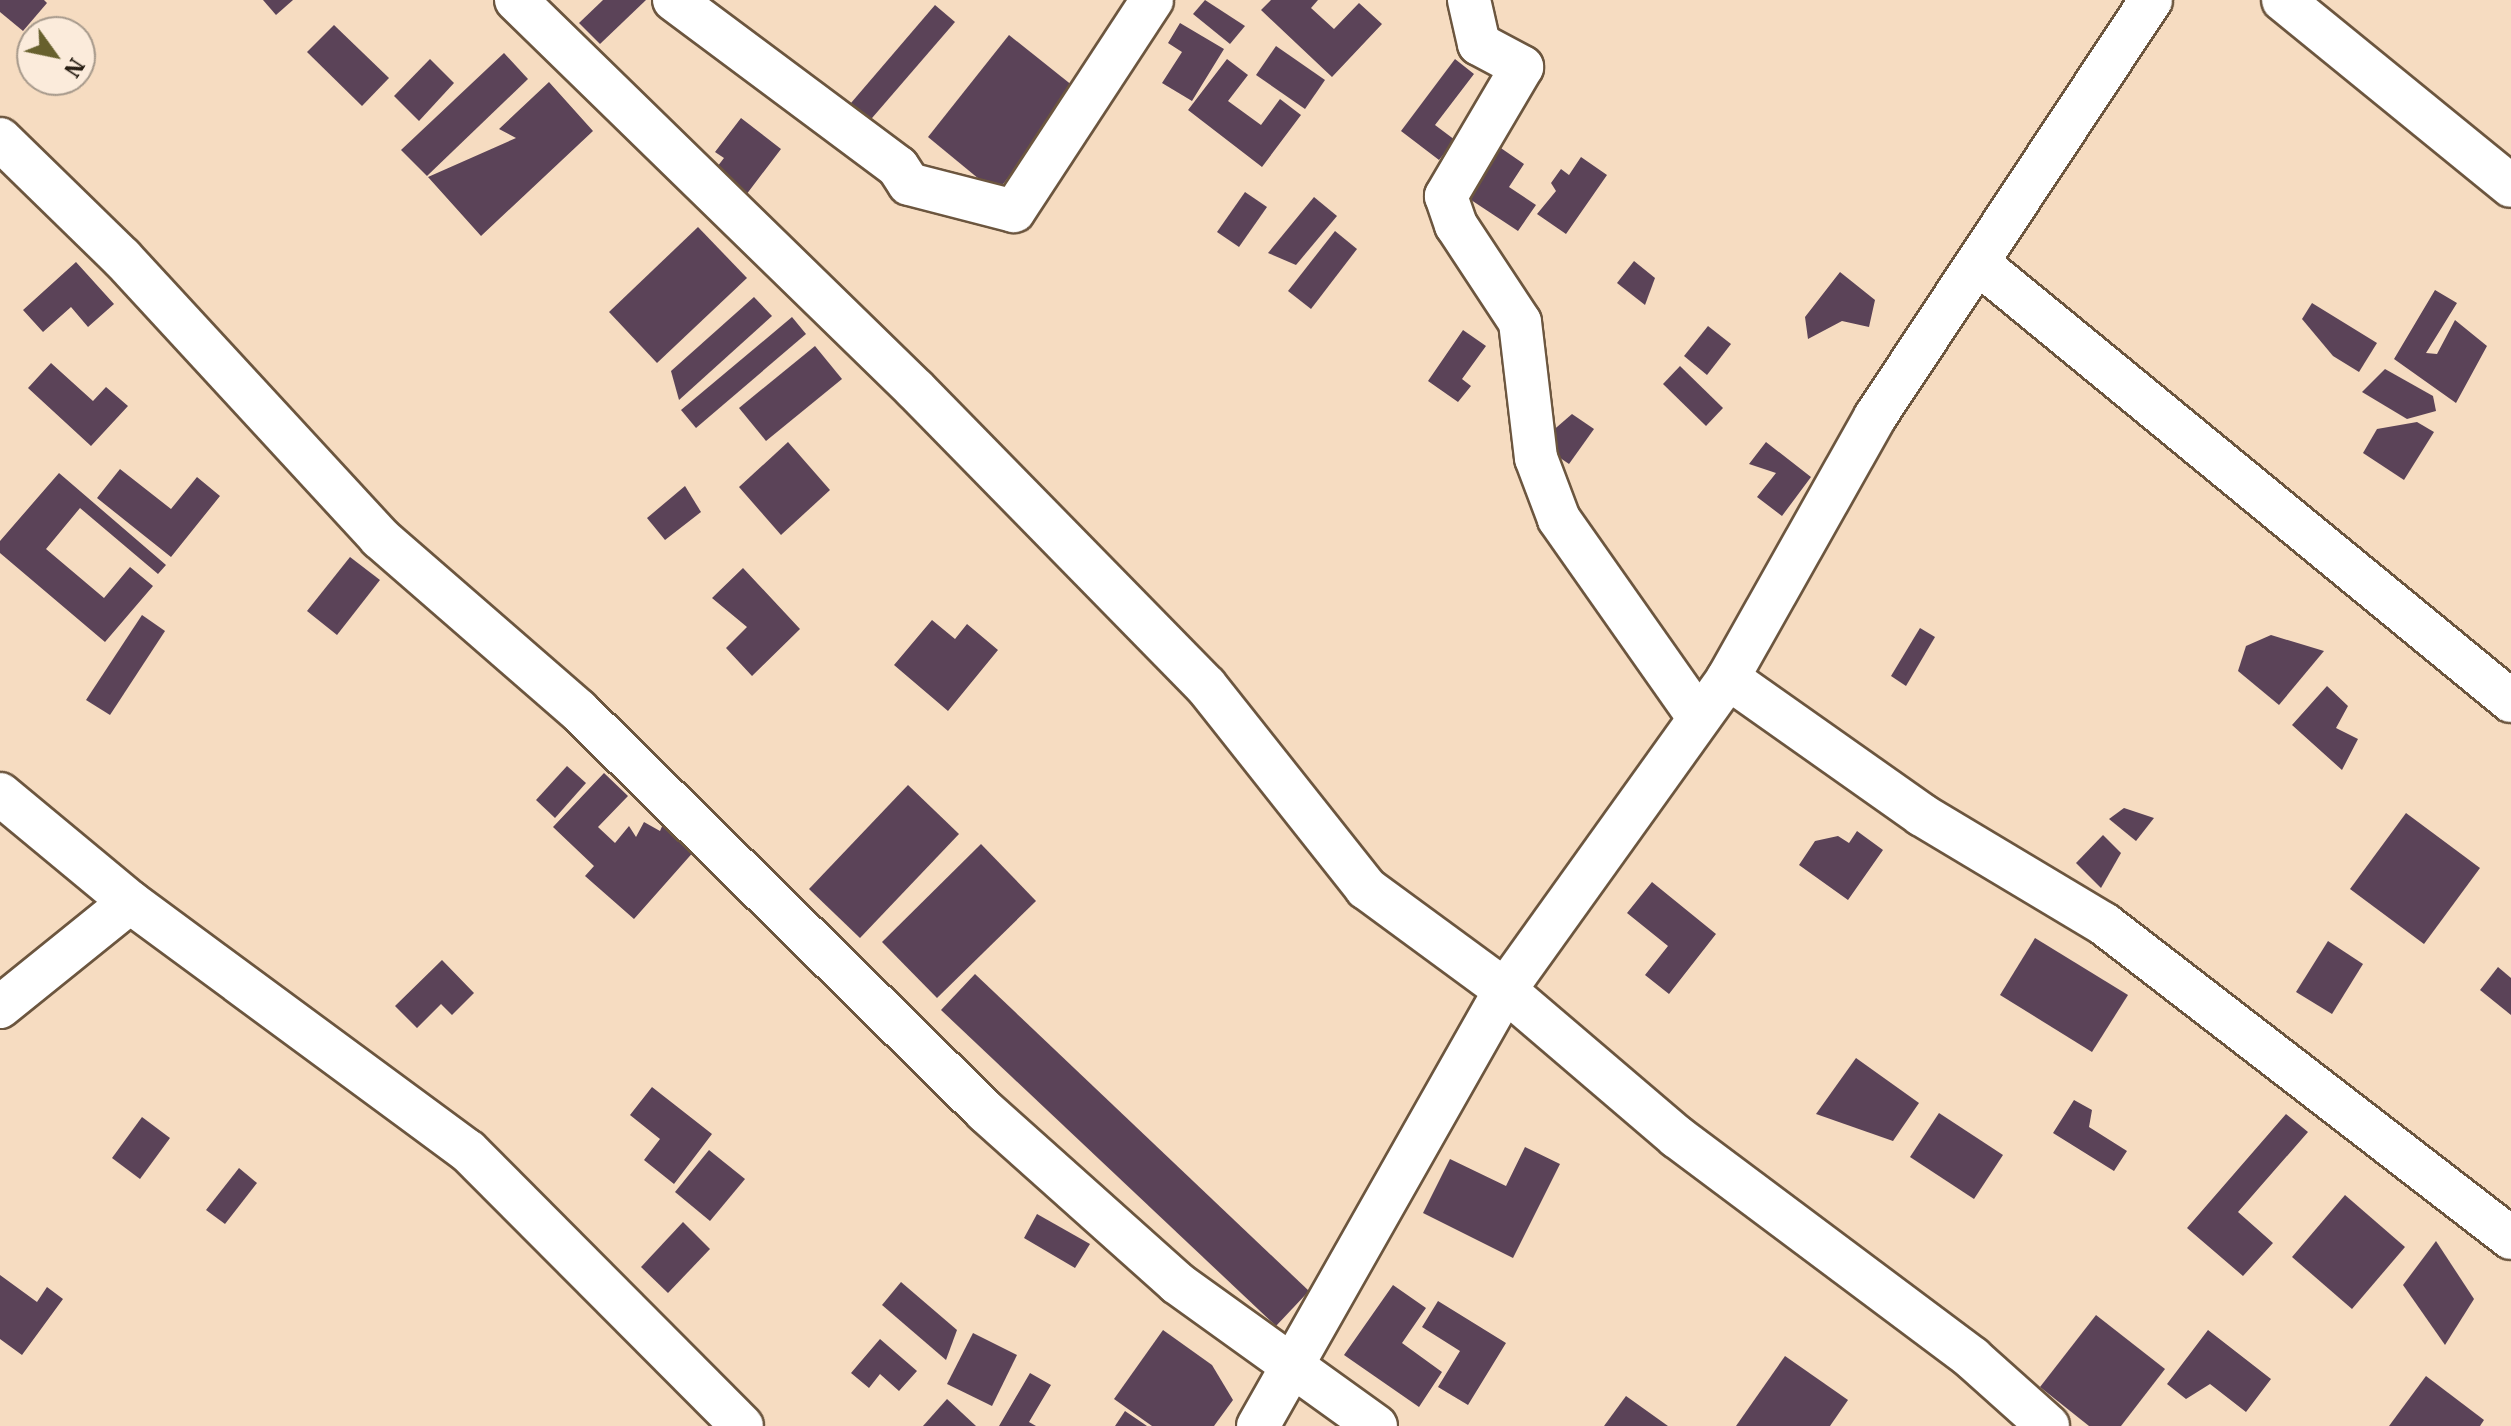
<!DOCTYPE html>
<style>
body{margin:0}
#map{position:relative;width:2511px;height:1426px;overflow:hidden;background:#f6dcc1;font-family:"IBM Plex Serif",serif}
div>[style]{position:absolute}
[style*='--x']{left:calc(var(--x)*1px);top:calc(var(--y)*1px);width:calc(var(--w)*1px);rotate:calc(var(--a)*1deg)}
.building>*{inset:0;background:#5b4358}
.roads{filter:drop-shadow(2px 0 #6c563f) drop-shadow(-2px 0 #6c563f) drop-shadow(0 2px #6c563f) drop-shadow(0 -2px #6c563f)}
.minor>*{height:42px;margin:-21px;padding:0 21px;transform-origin:21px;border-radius:21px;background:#fff}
span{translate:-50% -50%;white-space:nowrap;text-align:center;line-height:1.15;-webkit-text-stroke:8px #fbebdb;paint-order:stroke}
.north{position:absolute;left:16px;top:16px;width:80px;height:80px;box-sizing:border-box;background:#fbebdb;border:2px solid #a6998b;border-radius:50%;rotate:123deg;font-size:22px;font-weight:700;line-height:32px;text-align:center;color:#261d13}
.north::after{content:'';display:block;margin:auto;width:28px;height:36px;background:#67602d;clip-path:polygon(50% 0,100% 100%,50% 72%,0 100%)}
</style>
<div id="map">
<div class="building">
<i style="clip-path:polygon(0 0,44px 0,47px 3px,23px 31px,0 12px)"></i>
<i style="clip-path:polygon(263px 0,293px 0,276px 15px)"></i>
<i style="clip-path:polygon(603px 0,646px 0,600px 44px,579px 23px)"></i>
<i style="clip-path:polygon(1205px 0,1245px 26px,1230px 44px,1193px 14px)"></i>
<i style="clip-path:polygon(1271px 0,1318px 0,1311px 8px,1334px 29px,1359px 3px,1382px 24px,1332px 77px,1261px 10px)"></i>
<i style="clip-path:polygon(935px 5px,955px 22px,866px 125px,851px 103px)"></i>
<i style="clip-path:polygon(1180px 23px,1224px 49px,1192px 101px,1162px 83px,1182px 52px,1168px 43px)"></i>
<i style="clip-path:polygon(334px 25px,389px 78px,362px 106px,307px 52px)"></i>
<i style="clip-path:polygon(1009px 35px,1078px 90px,996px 193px,928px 137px)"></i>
<i style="clip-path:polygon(1276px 46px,1325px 80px,1305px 109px,1256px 75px)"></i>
<i style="clip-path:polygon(504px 53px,528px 79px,427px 176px,401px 150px)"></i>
<i style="clip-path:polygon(430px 59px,454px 83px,419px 121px,394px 96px)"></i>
<i style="clip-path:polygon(1227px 59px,1248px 75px,1228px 101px,1261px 125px,1280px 99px,1301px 115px,1262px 167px,1188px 110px)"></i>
<i style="clip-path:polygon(1455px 59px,1474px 74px,1435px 125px,1455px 140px,1439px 160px,1401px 131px)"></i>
<i style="clip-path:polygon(549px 82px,593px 131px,481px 236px,428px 177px,516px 138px,499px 129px)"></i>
<i style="clip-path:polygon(741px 118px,781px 149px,746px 195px,714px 171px,724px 158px,715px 152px)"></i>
<i style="clip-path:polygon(1495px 144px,1524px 164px,1509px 187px,1536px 205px,1518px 231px,1462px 194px)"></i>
<i style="clip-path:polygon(1581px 157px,1607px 175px,1566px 234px,1537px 214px,1556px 191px,1551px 183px,1561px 169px,1569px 175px)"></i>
<i style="clip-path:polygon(1245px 192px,1267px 207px,1239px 247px,1217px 232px)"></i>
<i style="clip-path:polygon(1314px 197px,1337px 216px,1296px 265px,1268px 253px)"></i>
<i style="clip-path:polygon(698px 227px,747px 278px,657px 363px,609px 312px)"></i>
<i style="clip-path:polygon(1335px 231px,1357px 249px,1311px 309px,1288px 291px)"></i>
<i style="clip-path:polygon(1634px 261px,1655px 278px,1645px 305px,1617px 283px)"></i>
<i style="clip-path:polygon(76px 262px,114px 304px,88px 327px,71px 307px,43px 332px,23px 310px)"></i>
<i style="clip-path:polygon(1840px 272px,1875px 300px,1869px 327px,1842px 321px,1808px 339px,1805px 317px)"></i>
<i style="clip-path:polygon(2435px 290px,2457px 303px,2426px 353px,2437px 354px,2455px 320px,2487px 346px,2456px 403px,2394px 359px)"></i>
<i style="clip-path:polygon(754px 297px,772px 316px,679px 400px,671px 371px)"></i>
<i style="clip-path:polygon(2312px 303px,2377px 343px,2359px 372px,2333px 356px,2302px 319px)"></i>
<i style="clip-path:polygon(792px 317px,806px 334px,696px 428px,681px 410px)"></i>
<i style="clip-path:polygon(1708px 326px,1731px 344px,1707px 375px,1684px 356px)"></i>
<i style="clip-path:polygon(1463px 330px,1486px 346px,1462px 379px,1471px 386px,1458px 402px,1428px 381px)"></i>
<i style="clip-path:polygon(815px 346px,842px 379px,766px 441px,739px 408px)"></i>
<i style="clip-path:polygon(51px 363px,93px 401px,106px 387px,128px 406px,91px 446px,28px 388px)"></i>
<i style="clip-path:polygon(1680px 366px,1723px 408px,1706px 426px,1663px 384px)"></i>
<i style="clip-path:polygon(2385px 369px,2433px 396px,2436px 411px,2407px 419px,2362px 392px)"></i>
<i style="clip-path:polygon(1572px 414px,1594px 429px,1569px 464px,1553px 453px,1550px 433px)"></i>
<i style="clip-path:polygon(2417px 422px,2434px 432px,2404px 480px,2363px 453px,2377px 429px)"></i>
<i style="clip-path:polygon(788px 442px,830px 490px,781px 535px,739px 487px)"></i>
<i style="clip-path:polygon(1766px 442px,1811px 477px,1782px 516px,1757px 497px,1776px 473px,1749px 464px)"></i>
<i style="clip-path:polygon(120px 469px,171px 509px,197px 477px,220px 496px,171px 557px,97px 498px)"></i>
<i style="clip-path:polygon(59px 473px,166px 565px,158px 574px,80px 508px,46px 549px,104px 598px,130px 567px,153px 586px,105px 642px,0 553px,0 541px)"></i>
<i style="clip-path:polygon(685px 486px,701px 512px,665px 540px,647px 518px)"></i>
<i style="clip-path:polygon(350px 557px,380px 580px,337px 635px,307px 611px)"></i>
<i style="clip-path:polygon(743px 568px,800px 629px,752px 676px,726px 648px,747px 627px,712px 598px)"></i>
<i style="clip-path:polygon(142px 615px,165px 631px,110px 715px,86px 700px)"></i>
<i style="clip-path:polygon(932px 620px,955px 639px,967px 624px,998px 650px,948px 711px,894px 665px)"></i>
<i style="clip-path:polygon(1920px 628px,1935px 637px,1906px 686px,1891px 676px)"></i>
<i style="clip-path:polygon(2271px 635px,2324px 651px,2279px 705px,2238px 671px,2246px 646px)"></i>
<i style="clip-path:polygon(2327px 686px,2348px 706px,2336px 728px,2358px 739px,2342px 770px,2292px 725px)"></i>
<i style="clip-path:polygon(567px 766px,586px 783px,555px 818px,536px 800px)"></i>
<i style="clip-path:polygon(604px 773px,628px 796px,598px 827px,615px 843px,629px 826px,636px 837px,644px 822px,660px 831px,664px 822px,696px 849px,634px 919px,585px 876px,594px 866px,553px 827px)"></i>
<i style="clip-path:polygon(908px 785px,959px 834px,860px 938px,809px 889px)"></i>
<i style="clip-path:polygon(2124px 808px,2154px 818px,2136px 841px,2109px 819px)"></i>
<i style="clip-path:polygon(2406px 813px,2480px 868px,2424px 944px,2350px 889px)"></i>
<i style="clip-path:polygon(1857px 831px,1883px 850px,1848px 900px,1799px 865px,1815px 841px,1838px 836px,1849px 843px)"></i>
<i style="clip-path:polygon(2103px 835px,2121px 853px,2101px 888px,2076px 863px)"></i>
<i style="clip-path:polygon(981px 844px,1036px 901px,937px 998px,882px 942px)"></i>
<i style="clip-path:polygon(1652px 882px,1716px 934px,1669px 994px,1645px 975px,1668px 946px,1627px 913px)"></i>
<i style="clip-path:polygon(2035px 938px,2128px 995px,2092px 1052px,2000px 995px)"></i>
<i style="clip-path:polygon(2328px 941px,2363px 964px,2332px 1014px,2296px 992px)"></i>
<i style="clip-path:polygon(442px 960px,474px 993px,452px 1015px,441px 1004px,417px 1028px,395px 1006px)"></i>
<i style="clip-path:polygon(2498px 967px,2511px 978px,2511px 1015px,2480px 990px)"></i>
<i style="clip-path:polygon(975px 974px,1309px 1291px,1276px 1326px,941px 1010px)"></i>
<i style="clip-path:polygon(1856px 1058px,1919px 1103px,1893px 1141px,1816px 1114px)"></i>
<i style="clip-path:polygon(652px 1087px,712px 1134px,674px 1184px,644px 1160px,660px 1139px,630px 1115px)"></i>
<i style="clip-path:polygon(2074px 1100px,2092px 1110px,2089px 1127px,2127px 1151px,2114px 1171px,2053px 1133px)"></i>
<i style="clip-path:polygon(1939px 1113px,2003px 1155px,1974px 1199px,1910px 1157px)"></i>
<i style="clip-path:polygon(2286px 1114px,2308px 1132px,2238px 1212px,2273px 1243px,2243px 1276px,2187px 1228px)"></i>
<i style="clip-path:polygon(142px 1117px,170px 1138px,140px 1179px,112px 1158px)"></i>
<i style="clip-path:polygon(1525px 1147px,1560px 1164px,1513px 1258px,1423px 1213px,1450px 1159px,1506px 1186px)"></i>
<i style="clip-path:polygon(709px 1150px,745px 1179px,710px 1221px,675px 1192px)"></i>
<i style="clip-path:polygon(239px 1168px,257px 1183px,225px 1224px,206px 1210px)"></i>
<i style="clip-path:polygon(2345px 1195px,2405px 1247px,2352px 1309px,2292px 1257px)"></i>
<i style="clip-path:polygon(1037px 1214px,1090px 1244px,1075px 1268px,1024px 1238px)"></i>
<i style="clip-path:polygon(683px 1222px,710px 1249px,668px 1293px,641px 1267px)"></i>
<i style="clip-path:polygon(2436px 1241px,2474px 1299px,2445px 1345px,2403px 1285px)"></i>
<i style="clip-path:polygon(0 1275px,37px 1302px,47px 1287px,63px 1299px,22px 1355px,0 1339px)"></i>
<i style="clip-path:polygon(901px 1282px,957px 1330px,946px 1360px,882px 1305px)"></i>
<i style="clip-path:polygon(1393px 1285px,1426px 1308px,1402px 1343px,1442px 1372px,1419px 1407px,1344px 1355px)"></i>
<i style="clip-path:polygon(1438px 1301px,1506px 1343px,1468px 1405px,1438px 1387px,1460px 1351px,1422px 1327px)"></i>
<i style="clip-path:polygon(2096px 1315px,2165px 1369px,2121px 1426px,2089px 1426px,2040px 1387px)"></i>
<i style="clip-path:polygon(1163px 1330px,1212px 1365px,1233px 1400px,1214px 1426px,1152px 1426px,1114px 1399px)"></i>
<i style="clip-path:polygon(2208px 1330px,2271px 1379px,2246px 1412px,2210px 1384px,2186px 1399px,2167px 1384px)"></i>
<i style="clip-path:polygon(973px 1333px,1017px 1355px,992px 1406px,947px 1384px)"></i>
<i style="clip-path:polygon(880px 1339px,917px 1371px,899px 1391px,880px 1374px,869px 1388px,851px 1373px)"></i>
<i style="clip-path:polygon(1785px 1356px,1848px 1400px,1830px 1426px,1736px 1426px)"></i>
<i style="clip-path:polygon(1030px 1373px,1051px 1385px,1029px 1422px,1036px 1426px,999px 1426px)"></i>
<i style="clip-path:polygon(2426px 1376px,2484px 1420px,2480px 1426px,2389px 1426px)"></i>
<i style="clip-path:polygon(1626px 1396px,1668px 1426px,1604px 1426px)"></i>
<i style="clip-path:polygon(947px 1399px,976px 1426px,923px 1426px)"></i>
<i style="clip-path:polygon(1125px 1411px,1147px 1426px,1115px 1426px)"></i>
</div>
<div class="roads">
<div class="minor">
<i style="--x:516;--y:0;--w:559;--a:44.27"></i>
<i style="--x:916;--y:390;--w:414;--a:45.6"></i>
<i style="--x:1206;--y:686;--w:258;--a:51.6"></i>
<i style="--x:1366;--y:888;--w:172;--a:36.3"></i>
<i style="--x:1505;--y:990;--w:226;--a:40.5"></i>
<i style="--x:1677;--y:1137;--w:369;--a:36.8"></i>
<i style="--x:1972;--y:1358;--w:102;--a:41.8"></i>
<i style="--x:674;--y:0;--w:279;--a:36.7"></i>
<i style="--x:898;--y:167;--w:20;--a:57"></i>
<i style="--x:909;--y:184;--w:108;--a:14.4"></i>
<i style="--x:1014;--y:211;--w:252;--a:-56.8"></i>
<i style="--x:1469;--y:0;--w:45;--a:77.2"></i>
<i style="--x:1479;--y:44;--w:49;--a:28.1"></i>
<i style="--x:1522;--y:67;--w:150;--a:120.5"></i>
<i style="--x:1446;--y:196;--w:31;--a:71"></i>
<i style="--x:1456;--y:225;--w:116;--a:56.6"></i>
<i style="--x:1520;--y:322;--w:137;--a:83.3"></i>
<i style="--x:1536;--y:458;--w:65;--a:69.3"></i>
<i style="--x:1559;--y:519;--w:242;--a:54.9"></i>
<i style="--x:2283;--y:0;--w:294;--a:39.2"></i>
<i style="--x:0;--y:139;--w:170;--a:44.3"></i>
<i style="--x:122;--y:258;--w:381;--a:47.3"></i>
<i style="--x:380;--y:538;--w:262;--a:41"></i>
<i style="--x:578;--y:710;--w:573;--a:44.58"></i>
<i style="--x:986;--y:1112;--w:256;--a:41.8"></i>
<i style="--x:1177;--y:1283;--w:245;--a:35.7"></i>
<i style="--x:1978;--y:263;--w:690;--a:39.41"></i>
<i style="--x:1728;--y:678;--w:237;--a:35.2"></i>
<i style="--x:1922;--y:815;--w:212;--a:30.9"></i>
<i style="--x:2104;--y:924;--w:514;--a:37.65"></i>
<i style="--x:0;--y:794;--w:169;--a:39.7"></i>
<i style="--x:130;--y:902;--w:420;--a:36.4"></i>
<i style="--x:468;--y:1151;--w:388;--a:45.1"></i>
<i style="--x:0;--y:1007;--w:167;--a:-38.9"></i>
<i style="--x:1258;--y:1426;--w:501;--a:-60.47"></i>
<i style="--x:1505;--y:990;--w:384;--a:-54.4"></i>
<i style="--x:1728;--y:678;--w:300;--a:-60.6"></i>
<i style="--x:1875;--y:417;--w:500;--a:-56.5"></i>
</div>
</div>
<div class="north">N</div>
</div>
